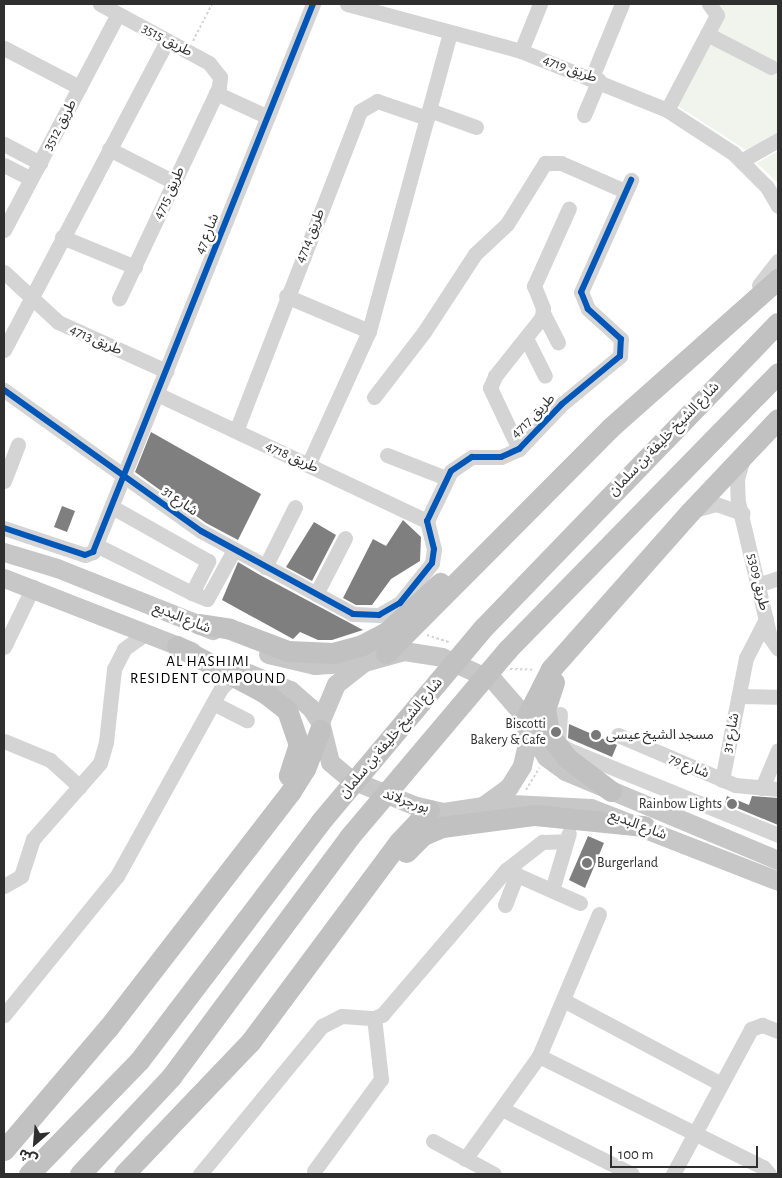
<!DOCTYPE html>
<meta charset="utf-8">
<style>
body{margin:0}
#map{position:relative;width:782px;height:1178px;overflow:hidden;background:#fff;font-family:"Alegreya Sans","Noto Sans Arabic",sans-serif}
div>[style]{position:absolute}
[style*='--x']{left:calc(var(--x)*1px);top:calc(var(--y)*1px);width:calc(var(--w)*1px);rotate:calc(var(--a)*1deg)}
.green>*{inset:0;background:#f1f4ed}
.building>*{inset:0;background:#7f7f7f}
.path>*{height:2px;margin-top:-1px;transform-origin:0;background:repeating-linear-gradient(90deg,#d4d4d4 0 2.5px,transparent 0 5px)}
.minor>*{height:15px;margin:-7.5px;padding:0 7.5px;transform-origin:7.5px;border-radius:7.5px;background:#d4d4d4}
.major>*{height:19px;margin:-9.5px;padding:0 9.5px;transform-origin:9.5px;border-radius:9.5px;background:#c7c7c7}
.highway>*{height:21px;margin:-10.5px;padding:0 10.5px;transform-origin:10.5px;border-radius:10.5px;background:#c1c1c1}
.cycleway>*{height:6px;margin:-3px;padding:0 3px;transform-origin:3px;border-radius:3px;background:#0057b8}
.dots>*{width:14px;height:14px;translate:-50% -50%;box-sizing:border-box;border:2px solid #fff;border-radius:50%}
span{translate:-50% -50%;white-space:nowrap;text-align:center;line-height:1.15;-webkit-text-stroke:5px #fff;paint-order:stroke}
.street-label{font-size:14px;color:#2f2f2f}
.poi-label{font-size:14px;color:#2f2f2f}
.right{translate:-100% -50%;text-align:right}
.left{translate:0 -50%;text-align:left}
.neighbourhood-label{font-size:15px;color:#000;letter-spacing:1px}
.frame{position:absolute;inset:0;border:5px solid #2f2f2f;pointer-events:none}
.north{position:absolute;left:10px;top:1118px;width:50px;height:50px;-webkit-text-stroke:4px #fff;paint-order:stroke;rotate:207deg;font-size:14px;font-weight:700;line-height:20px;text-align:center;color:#2f2f2f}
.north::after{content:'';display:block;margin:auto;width:18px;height:22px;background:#2f2f2f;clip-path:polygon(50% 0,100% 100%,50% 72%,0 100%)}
.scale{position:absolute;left:610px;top:1146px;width:148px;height:22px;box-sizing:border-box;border:2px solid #2f2f2f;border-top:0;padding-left:6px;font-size:15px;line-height:18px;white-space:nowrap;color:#2f2f2f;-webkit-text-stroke:4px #fff;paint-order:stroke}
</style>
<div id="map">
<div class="green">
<i style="clip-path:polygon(713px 4px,778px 4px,778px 132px,746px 150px,678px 106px,725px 16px)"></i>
<i style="clip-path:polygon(778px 151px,778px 183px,757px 163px)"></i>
</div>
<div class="building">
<i style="clip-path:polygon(151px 432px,261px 494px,238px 540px,206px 523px,135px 472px)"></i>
<i style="clip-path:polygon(62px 506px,75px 511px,67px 532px,54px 527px)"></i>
<i style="clip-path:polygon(403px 520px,421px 537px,420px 561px,391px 579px,372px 605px,356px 605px,343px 598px,373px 539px,386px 546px)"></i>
<i style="clip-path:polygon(314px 522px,336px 535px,312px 581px,286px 567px)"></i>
<i style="clip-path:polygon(238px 562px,260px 575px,363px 630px,332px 640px,318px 640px,300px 632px,293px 639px,222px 600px)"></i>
<i style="clip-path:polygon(569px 724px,617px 745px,612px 757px,568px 738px)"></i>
<i style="clip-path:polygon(727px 796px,749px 805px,752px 796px,778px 798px,778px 825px,725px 803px)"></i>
<i style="clip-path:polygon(588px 836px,604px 843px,585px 888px,569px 880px)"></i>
</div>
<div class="path">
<i style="--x:193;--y:41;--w:42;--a:-62.8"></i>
<i style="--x:427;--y:635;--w:25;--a:18"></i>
<i style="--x:510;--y:669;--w:24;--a:2"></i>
<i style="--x:526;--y:790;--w:26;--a:-59"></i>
</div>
<div class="minor">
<i style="--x:100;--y:4;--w:124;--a:28.4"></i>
<i style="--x:209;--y:63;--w:18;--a:52"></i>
<i style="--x:220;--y:77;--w:10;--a:96"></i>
<i style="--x:219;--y:87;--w:234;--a:115.3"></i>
<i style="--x:347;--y:4;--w:180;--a:15.1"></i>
<i style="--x:521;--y:51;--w:157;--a:22"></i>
<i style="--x:667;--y:110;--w:79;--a:33.1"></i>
<i style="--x:733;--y:153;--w:48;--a:45"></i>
<i style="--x:767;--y:187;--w:22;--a:60"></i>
<i style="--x:707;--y:34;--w:72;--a:27.3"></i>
<i style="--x:4;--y:48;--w:85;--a:27.5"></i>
<i style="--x:521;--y:51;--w:51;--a:-68"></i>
<i style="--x:592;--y:77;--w:79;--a:-67.7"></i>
<i style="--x:216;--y:93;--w:57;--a:24.8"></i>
<i style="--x:429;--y:110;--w:50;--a:19.9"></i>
<i style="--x:667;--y:110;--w:107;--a:-62.2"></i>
<i style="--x:717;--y:15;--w:14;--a:-126"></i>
<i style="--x:584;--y:115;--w:38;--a:-67"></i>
<i style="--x:4;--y:144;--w:41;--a:27.8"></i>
<i style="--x:109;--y:149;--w:73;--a:26.9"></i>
<i style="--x:741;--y:161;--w:43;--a:-29.6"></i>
<i style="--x:4;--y:165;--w:30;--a:27"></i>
<i style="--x:4;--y:230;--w:244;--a:-62.2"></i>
<i style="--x:62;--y:237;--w:79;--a:22.3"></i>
<i style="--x:4;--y:272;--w:74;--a:42.8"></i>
<i style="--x:58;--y:322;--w:119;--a:24.4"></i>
<i style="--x:759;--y:285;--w:31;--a:-52"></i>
<i style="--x:286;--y:296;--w:90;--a:22.9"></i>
<i style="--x:543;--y:313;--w:33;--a:63"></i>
<i style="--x:526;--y:338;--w:42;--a:63.4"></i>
<i style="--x:4;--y:350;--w:349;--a:-62.2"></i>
<i style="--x:4;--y:390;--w:242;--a:35.6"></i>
<i style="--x:201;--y:531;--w:173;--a:28.6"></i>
<i style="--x:353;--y:614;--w:26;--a:2"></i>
<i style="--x:379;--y:615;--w:24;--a:-30"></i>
<i style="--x:400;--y:603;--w:51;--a:-51.3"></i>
<i style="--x:432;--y:563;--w:14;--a:-82"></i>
<i style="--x:434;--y:549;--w:29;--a:-104"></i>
<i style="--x:427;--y:521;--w:55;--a:-64.4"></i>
<i style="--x:451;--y:471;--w:25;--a:-34"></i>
<i style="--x:472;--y:457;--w:29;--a:0"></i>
<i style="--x:501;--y:457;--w:20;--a:-24"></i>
<i style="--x:519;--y:449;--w:62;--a:-46.3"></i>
<i style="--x:562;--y:404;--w:75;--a:-39.6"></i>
<i style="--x:620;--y:356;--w:17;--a:-87"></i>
<i style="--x:621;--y:339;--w:45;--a:-137.7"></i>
<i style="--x:588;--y:309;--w:18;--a:-112"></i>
<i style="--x:581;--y:292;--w:123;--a:-65.9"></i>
<i style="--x:157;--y:394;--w:298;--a:25.2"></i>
<i style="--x:374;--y:397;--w:82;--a:-52.4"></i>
<i style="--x:424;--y:332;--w:93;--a:-56.8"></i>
<i style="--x:475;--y:254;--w:44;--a:-43.2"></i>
<i style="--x:507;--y:224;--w:72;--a:-58.1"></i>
<i style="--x:545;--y:163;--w:16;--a:0"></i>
<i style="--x:561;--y:163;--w:70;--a:23.6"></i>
<i style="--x:236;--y:431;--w:343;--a:-68.8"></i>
<i style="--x:360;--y:111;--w:20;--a:-30"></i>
<i style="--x:377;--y:101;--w:53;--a:18.8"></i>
<i style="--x:519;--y:449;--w:68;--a:-115.4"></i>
<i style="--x:490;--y:388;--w:13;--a:-67"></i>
<i style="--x:495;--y:376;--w:75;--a:-51.5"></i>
<i style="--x:542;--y:317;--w:9;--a:-84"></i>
<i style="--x:543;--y:308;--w:24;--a:-112"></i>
<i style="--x:534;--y:286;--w:85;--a:-65.8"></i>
<i style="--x:387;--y:455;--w:63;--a:21.3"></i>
<i style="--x:743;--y:458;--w:22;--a:106"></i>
<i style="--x:737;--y:479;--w:23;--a:88"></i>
<i style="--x:738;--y:502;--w:139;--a:76.7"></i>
<i style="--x:770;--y:637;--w:14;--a:56"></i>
<i style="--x:308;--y:465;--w:147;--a:-65.5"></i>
<i style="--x:369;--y:331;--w:309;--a:-74.8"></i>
<i style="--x:4;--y:481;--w:39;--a:-69"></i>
<i style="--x:694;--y:510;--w:23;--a:-15"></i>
<i style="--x:716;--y:504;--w:28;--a:19"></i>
<i style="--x:4;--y:528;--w:85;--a:18.4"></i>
<i style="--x:85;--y:555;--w:9;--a:-21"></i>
<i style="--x:93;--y:552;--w:591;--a:-68.13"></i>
<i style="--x:96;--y:545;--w:107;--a:26.6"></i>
<i style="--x:192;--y:593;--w:36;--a:-63"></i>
<i style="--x:208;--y:561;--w:110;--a:-150.6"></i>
<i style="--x:265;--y:567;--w:67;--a:-63.4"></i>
<i style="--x:760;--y:584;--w:19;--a:-18"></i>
<i style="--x:192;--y:593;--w:16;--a:22"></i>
<i style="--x:207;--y:599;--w:56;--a:-61.1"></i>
<i style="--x:316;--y:594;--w:63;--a:-62.6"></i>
<i style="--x:4;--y:647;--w:67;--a:-64.2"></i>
<i style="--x:739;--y:696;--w:39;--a:1"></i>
<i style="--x:213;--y:703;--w:38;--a:27"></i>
<i style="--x:560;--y:714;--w:29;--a:94"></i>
<i style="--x:558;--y:743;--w:13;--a:32"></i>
<i style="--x:569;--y:750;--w:226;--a:22.1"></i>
<i style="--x:618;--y:735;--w:127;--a:23.1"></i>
<i style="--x:735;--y:785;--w:43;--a:5.3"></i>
<i style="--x:4;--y:741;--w:50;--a:22.4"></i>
<i style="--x:50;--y:760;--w:40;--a:42"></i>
<i style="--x:722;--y:780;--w:124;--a:-78.9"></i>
<i style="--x:746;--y:658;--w:44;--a:-62.9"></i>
<i style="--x:762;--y:788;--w:41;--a:-67.2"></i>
<i style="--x:506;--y:870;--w:81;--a:24"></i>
<i style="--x:4;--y:886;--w:20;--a:-30"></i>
<i style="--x:21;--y:876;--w:39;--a:-72"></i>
<i style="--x:33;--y:839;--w:101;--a:-48.6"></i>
<i style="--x:100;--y:763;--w:22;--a:-74"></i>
<i style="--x:106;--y:742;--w:73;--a:-83.7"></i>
<i style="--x:114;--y:669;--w:22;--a:-63"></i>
<i style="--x:124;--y:649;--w:27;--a:-36"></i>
<i style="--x:552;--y:890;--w:59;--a:-73.4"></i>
<i style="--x:505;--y:905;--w:33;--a:-69"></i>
<i style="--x:565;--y:1001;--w:177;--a:28"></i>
<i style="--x:4;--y:1015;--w:179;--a:-50.9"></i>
<i style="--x:117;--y:876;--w:215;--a:-61"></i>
<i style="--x:221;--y:688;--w:15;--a:-42"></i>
<i style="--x:539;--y:1056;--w:250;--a:26.4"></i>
<i style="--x:763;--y:1167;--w:9;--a:49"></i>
<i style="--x:504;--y:1110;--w:143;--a:26.6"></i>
<i style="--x:433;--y:1141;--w:69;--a:28.4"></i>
<i style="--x:465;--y:1159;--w:127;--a:-54.3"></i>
<i style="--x:539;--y:1056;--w:154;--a:-67.1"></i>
<i style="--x:314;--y:1171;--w:114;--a:-53.9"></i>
<i style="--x:381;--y:1079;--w:61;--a:-96.5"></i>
<i style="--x:200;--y:1174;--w:192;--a:-50.5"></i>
<i style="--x:322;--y:1026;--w:22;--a:-27"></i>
<i style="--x:342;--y:1016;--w:32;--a:4"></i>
<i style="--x:374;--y:1018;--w:9;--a:-21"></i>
<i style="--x:382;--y:1015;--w:191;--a:-49.5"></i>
<i style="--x:506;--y:870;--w:46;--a:-37.9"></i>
<i style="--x:542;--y:842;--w:24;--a:-2"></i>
<i style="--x:673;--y:1174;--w:165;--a:-61.7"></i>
<i style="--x:751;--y:1029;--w:12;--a:-20"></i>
<i style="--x:762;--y:1025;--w:17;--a:21"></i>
</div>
<div class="major">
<i style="--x:4;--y:552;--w:55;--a:16.8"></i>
<i style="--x:57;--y:568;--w:168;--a:21.7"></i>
<i style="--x:4;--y:578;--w:201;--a:21.3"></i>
<i style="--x:404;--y:651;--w:38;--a:9"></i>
<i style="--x:442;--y:657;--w:57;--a:24.8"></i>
<i style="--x:494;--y:681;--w:49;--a:49.1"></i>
<i style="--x:526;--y:718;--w:26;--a:88"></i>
<i style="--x:527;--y:744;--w:23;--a:103"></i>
<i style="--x:522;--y:766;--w:25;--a:122"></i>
<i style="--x:509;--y:787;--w:32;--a:144"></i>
<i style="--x:483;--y:806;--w:40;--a:171.5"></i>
<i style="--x:443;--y:812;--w:28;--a:-167"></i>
<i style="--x:416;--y:806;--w:71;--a:-157.8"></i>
<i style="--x:350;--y:779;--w:26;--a:-140"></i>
<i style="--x:330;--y:762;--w:41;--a:-104"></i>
<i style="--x:320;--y:722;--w:41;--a:-67.2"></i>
<i style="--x:336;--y:684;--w:36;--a:-38"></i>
<i style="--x:364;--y:662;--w:41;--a:-15.4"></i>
<i style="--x:268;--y:654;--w:48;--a:13.2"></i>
<i style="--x:315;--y:665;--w:44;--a:-3.9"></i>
<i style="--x:238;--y:669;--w:56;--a:22"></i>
<i style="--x:290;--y:690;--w:28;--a:41"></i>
<i style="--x:311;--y:708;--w:17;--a:57"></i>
<i style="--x:528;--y:729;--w:33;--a:57"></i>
<i style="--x:546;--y:757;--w:24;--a:36"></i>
<i style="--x:565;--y:771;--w:231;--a:22.7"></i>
<i style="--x:490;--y:803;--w:101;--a:2.8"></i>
<i style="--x:591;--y:808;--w:201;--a:21.3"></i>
</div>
<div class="highway">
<i style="--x:200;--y:624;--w:30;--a:9"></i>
<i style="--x:230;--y:629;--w:62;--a:20.8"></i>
<i style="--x:288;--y:651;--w:45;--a:2.5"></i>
<i style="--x:333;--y:653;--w:30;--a:-15"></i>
<i style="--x:362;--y:645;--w:30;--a:-28"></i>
<i style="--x:388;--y:631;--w:71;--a:-42.7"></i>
<i style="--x:177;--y:646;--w:100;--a:28.1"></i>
<i style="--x:265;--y:693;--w:28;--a:38"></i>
<i style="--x:287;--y:710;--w:36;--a:71"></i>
<i style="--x:299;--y:744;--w:33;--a:108"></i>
<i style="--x:386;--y:653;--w:317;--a:-45.1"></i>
<i style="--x:610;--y:428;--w:225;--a:-41.6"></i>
<i style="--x:554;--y:682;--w:28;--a:108"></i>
<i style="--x:545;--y:709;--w:27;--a:80"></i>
<i style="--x:550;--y:736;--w:28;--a:52"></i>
<i style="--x:567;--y:758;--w:55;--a:36.9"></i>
<i style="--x:526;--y:718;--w:55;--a:-63"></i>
<i style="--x:551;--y:669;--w:210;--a:-48.5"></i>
<i style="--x:690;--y:512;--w:128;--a:-46.6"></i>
<i style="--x:406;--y:852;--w:24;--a:-45"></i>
<i style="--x:423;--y:835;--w:21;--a:-23"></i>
<i style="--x:442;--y:827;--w:94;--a:-7.4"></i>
<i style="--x:535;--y:815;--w:110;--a:5.8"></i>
<i style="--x:4;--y:1150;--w:160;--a:-49.6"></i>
<i style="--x:108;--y:1028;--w:299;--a:-52.3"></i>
<i style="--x:291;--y:791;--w:26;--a:-58"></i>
<i style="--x:305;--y:769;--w:42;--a:-69"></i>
<i style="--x:29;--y:1174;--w:158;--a:-45.8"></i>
<i style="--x:139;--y:1061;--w:301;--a:-52.8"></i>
<i style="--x:321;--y:821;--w:252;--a:-50"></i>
<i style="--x:483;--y:628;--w:424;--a:-46"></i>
<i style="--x:80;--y:1174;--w:133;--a:-46.8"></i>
<i style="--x:171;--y:1077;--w:300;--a:-53.4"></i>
<i style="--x:350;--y:836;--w:245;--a:-49.8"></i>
<i style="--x:508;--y:649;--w:386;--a:-45.6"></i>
<i style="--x:124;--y:1174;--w:184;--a:-46.3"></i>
<i style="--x:251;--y:1041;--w:248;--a:-53.4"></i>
<i style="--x:399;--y:842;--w:44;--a:-46.8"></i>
</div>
<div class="cycleway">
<i style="--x:4;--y:390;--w:242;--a:35.6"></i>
<i style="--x:201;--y:531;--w:173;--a:28.6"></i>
<i style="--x:353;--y:614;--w:26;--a:2"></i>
<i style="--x:379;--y:615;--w:24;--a:-30"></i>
<i style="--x:400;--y:603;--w:51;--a:-51.3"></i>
<i style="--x:432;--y:563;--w:14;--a:-82"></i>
<i style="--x:434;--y:549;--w:29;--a:-104"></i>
<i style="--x:427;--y:521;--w:55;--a:-64.4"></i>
<i style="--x:451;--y:471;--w:25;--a:-34"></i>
<i style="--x:472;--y:457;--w:29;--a:0"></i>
<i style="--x:501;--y:457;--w:20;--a:-24"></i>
<i style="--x:519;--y:449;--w:62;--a:-46.3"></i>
<i style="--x:562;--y:404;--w:75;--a:-39.6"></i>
<i style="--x:620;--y:356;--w:17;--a:-87"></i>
<i style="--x:621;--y:339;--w:45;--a:-137.7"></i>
<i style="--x:588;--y:309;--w:18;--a:-112"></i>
<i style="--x:581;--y:292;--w:123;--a:-65.9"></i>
<i style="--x:4;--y:528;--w:85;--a:18.4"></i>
<i style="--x:85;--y:555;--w:9;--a:-21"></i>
<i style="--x:93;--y:552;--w:591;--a:-68.13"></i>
</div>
<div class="dots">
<i style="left:556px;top:732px;background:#787878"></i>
<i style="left:596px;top:735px;background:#787878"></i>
<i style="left:732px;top:804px;background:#787878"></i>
<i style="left:587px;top:863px;background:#787878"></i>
</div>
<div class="street-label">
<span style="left:167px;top:40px;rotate:28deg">طريق 3515</span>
<span style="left:570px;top:69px;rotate:20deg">طريق 4719</span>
<span style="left:60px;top:125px;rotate:-62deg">طريق 3512</span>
<span style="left:169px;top:193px;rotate:-65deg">طريق 4715</span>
<span style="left:207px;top:234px;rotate:-68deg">شارع 47</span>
<span style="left:310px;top:236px;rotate:-68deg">طريق 4714</span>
<span style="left:96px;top:340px;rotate:24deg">طريق 4713</span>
<span style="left:533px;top:416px;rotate:-45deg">طريق 4717</span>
<span style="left:664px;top:439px;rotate:-46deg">شارع الشيخ خليفة بن سلمان</span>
<span style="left:292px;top:457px;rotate:25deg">طريق 4718</span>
<span style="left:180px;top:501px;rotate:36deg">شارع 31</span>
<span style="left:758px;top:582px;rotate:77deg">طريق 5309</span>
<span style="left:182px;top:618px;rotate:22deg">شارع البديع</span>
<span style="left:731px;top:733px;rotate:-79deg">شارع 31</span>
<span style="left:391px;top:738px;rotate:-50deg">شارع الشيخ خليفة بن سلمان</span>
<span style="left:689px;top:766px;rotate:23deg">شارع 79</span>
<span style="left:406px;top:801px;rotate:19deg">بورجرلاند</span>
<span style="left:638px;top:825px;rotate:21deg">شارع البديع</span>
</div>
<div class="poi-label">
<span class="right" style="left:546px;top:732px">Biscotti<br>Bakery &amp; Cafe</span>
<span class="left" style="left:606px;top:735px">مسجد الشيخ عيسى</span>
<span class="right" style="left:722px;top:804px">Rainbow Lights</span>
<span class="left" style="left:597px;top:863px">Burgerland</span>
</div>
<div class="neighbourhood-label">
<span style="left:208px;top:670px">AL HASHIMI<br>RESIDENT COMPOUND</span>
</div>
<div class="frame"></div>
<div class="north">ش</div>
<div class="scale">100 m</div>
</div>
